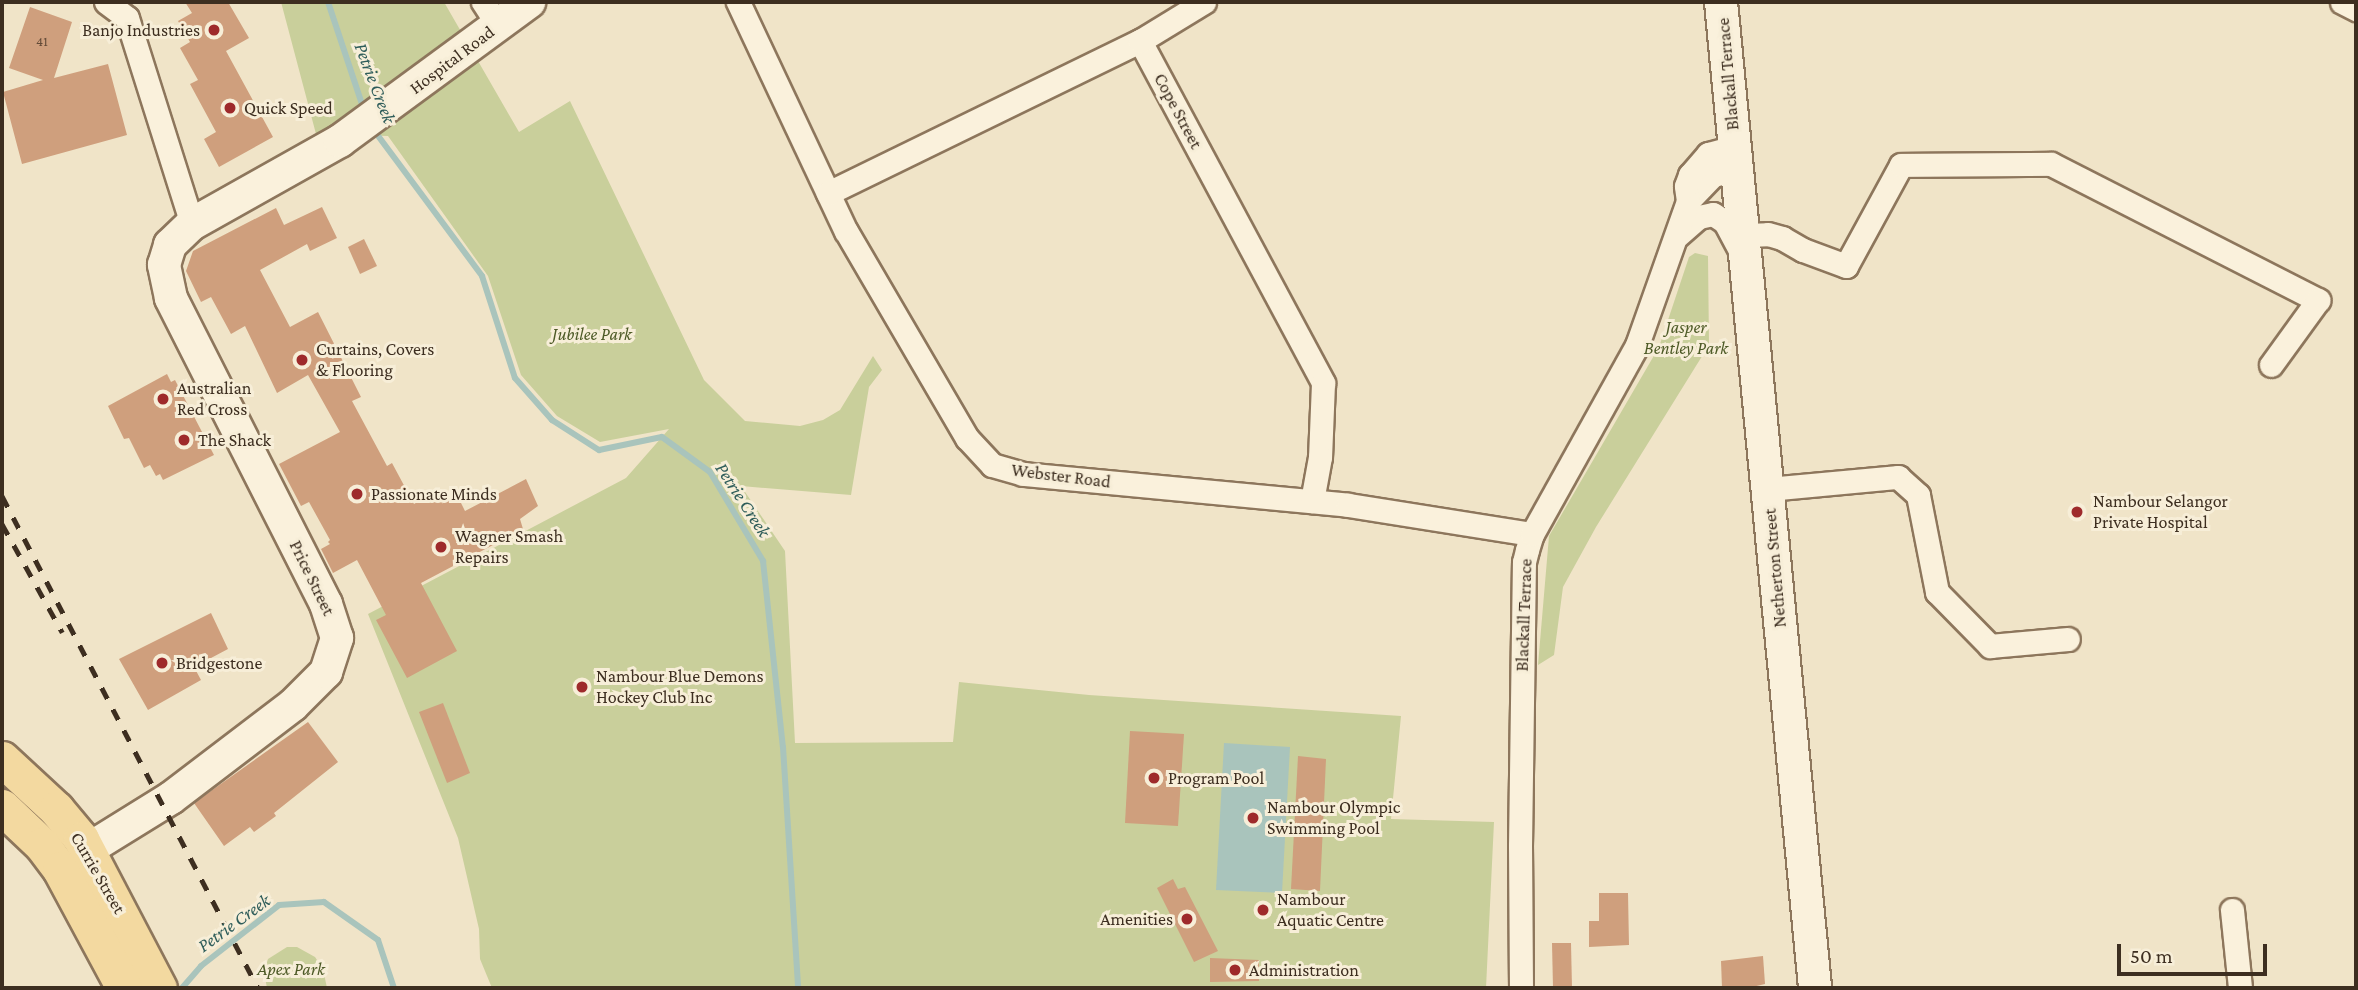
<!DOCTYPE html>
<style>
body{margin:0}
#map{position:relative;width:2358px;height:990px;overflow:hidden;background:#f0e4c8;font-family:"Crimson Pro",serif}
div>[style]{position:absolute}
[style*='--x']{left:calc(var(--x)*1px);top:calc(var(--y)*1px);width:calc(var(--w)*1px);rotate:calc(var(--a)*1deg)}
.green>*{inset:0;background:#c9cf9b}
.water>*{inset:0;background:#a9c4bc}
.stream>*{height:6px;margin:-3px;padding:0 3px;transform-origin:3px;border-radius:3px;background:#a9c4bc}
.building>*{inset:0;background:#cf9f7d}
.roads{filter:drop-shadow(2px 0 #8d765c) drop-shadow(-2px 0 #8d765c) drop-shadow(0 2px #8d765c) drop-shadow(0 -2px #8d765c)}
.street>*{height:23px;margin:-11.5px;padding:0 11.5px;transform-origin:11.5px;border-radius:11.5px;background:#faf1dc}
.secondary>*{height:32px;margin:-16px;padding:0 16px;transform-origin:16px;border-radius:16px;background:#faf1dc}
.primary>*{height:35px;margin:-17.5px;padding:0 17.5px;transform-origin:17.5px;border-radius:17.5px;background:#f3d9a0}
.rail>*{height:5px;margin-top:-2.5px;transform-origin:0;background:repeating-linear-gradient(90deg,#3d2e20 0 12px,transparent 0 24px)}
.dots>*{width:19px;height:19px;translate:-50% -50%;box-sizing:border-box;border:4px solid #f7eed8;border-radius:50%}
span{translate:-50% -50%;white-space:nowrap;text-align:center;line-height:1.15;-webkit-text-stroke:6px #f7eed8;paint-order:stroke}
.number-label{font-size:14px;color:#624a37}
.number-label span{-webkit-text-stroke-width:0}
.poi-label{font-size:18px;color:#3d2e20}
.right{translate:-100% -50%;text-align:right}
.left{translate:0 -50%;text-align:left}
.street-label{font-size:18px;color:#3d2e20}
.park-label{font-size:18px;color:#4d5a26;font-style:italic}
.water-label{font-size:19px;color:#2f5d5a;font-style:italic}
.frame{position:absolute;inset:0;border:4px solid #3d2e20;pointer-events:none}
.scale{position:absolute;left:2117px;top:944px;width:150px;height:32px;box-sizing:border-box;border:4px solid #3d2e20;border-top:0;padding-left:9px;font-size:21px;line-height:24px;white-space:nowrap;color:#3d2e20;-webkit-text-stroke:5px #f7eed8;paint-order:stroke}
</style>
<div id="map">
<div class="green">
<i style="clip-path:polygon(281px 2px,444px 2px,519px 132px,570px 101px,704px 380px,745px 421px,800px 426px,823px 420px,840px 410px,873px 356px,882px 370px,869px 387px,851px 495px,741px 486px,785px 551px,795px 743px,953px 742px,959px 682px,1089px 695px,1401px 716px,1391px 819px,1494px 822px,1486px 988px,492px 988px,480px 959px,479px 929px,458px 838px,368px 614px,626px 478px,669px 429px,600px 442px,557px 416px,521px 375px,488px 276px,388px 136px,316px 134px)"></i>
<i style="clip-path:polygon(1695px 253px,1708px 256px,1709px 345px,1596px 527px,1563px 587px,1554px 655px,1538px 665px,1549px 536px,1659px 347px,1689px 257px)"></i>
<i style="clip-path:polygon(287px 947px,297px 947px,315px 957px,323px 969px,327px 988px,267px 988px,264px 972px,268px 959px)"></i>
</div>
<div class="water">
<i style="clip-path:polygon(1224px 743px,1290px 747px,1282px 893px,1216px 890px)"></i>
</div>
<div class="stream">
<i style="--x:328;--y:2;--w:117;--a:71.6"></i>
<i style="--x:373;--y:129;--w:183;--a:53.4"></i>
<i style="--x:482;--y:276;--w:107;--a:72.1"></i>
<i style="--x:515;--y:378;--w:56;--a:48.6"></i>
<i style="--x:552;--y:420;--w:56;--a:32.6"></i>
<i style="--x:599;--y:450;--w:64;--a:-11.7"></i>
<i style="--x:662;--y:437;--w:59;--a:36.1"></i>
<i style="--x:710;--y:472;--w:104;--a:59.2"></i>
<i style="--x:763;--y:561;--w:187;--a:83.9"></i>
<i style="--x:783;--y:747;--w:241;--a:86.4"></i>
<i style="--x:182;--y:988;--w:29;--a:-49"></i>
<i style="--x:201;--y:966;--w:99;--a:-38"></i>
<i style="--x:279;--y:905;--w:45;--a:-3.8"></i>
<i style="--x:324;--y:902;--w:66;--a:35.1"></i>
<i style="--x:378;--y:940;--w:51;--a:71.6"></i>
</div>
<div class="building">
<i style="clip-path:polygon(185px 2px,228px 2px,249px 38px,226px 51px,273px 137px,219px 167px,204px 139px,216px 132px,190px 84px,198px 80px,180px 48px,190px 42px,178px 21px,192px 13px)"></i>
<i style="clip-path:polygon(30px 7px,72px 22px,54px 78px,108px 64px,127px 135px,22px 164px,3px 92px,43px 80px,9px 68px)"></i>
<i style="clip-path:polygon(322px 207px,337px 238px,310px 251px,307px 244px,260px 270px,290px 327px,318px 312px,361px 397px,352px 401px,387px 466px,392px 463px,414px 504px,437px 491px,440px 497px,454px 489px,465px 511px,526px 479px,538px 506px,520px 519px,523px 529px,421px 583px,457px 651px,407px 678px,376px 620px,386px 615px,357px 560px,333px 573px,321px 549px,330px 544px,328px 542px,330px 540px,309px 502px,301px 506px,279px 464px,340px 432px,308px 375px,277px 393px,245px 326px,231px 334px,211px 297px,201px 302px,186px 271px,193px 251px,276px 208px,284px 225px)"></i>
<i style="clip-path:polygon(364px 239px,377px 266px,360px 274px,348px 247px)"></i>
<i style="clip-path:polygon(167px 374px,171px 382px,175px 380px,214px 455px,163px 480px,160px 474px,156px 476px,150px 465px,144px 468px,129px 438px,124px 439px,108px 406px)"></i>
<i style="clip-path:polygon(211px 613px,228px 649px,194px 667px,201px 680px,148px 710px,119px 659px)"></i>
<i style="clip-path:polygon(443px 703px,470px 773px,447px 783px,419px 712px)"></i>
<i style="clip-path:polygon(308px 722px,338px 762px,274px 813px,276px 816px,254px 832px,250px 827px,224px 846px,194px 803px)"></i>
<i style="clip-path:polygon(1130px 731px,1184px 734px,1178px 826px,1125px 823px)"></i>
<i style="clip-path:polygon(1298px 756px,1326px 759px,1320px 891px,1291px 889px)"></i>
<i style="clip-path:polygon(1173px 879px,1178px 889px,1185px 887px,1218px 951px,1194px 962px,1157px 888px)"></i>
<i style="clip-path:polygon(1599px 893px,1628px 893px,1629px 945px,1589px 947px,1589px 921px,1599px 921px)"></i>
<i style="clip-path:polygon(1552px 943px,1571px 943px,1572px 988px,1553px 988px)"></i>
<i style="clip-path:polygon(1763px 956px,1765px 984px,1748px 988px,1722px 988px,1721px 961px)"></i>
<i style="clip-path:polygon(1210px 958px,1259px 960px,1259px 981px,1210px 982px)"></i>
</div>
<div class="roads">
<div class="street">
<i style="--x:106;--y:2;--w:26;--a:37"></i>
<i style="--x:127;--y:18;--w:216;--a:72.5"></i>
<i style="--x:483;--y:2;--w:27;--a:57"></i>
<i style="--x:738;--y:2;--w:253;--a:64.8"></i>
<i style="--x:846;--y:231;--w:240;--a:59.7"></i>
<i style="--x:967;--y:438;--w:37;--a:47"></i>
<i style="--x:992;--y:465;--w:32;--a:16"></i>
<i style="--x:1023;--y:474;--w:326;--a:5.4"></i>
<i style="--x:1348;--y:505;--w:186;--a:9"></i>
<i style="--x:2342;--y:2;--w:16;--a:27"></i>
<i style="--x:1140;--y:41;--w:388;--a:61.8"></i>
<i style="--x:1323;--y:383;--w:74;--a:92.3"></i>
<i style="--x:1320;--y:457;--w:45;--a:100.3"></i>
<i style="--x:828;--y:193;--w:347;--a:-26"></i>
<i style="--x:1140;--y:41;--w:75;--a:-31.4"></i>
<i style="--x:1688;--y:201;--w:36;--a:-46"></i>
<i style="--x:1713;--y:175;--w:25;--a:-14"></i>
<i style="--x:1678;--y:235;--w:28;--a:-41"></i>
<i style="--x:1699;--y:217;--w:14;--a:-12"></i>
<i style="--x:1713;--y:214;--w:14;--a:34"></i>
<i style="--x:1725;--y:222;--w:32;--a:62"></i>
<i style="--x:1745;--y:235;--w:23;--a:-2"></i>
<i style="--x:1768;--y:234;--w:15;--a:16"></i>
<i style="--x:1782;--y:238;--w:24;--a:30"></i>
<i style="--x:1803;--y:250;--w:46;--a:20.4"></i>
<i style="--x:1846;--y:266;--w:115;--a:-61.4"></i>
<i style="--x:1901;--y:165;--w:150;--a:-0.4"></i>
<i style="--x:2051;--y:164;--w:300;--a:27"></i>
<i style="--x:2318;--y:300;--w:80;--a:125.9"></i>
<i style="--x:1768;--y:489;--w:131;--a:-5.3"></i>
<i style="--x:1898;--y:477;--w:27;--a:42"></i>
<i style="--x:1918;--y:495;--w:99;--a:78.9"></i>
<i style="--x:1937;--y:592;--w:76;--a:45.5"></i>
<i style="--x:1990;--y:646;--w:78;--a:-5.1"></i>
<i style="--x:2232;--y:910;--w:78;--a:84.1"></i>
<i style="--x:1521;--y:988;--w:142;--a:-90.4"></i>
<i style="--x:1520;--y:846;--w:284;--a:-89.2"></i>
<i style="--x:1524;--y:562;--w:12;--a:-76"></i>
<i style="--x:1527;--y:550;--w:17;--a:-73"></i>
<i style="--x:1532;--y:534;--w:216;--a:-60.9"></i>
<i style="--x:1637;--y:345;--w:153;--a:-70.5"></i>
<i style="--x:1688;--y:201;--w:15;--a:-98"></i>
<i style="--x:1686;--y:186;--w:12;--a:-70"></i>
<i style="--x:1690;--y:175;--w:28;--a:-49"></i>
<i style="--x:1708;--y:154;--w:28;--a:-15"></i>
</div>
<div class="secondary">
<i style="--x:1721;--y:2;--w:990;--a:84.55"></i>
<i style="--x:87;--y:850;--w:99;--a:-31.8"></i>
<i style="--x:171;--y:798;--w:153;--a:-37.3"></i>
<i style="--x:293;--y:705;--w:47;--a:-45"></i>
<i style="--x:326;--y:672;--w:36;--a:-72"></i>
<i style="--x:337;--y:638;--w:36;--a:-108"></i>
<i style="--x:326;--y:604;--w:343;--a:-116.9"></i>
<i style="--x:171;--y:298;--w:34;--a:-102"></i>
<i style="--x:164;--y:265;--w:21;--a:-73"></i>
<i style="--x:170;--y:245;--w:30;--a:-44"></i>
<i style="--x:192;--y:224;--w:170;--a:-29.3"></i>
<i style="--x:340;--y:141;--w:235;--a:-36.3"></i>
</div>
<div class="primary">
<i style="--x:2;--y:759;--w:74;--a:42.8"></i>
<i style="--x:56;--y:809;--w:39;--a:50"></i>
<i style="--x:81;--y:839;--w:168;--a:62.4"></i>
<i style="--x:2;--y:807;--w:55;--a:43.5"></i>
<i style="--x:42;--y:845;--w:30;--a:53"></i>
<i style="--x:60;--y:869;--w:135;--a:61.7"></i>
</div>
</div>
<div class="rail">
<i style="--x:2;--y:496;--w:555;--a:62.51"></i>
<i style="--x:2;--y:524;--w:124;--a:60.9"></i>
</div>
<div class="dots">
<i style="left:214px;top:30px;background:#9e2a2b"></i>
<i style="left:230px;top:108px;background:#9e2a2b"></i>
<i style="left:302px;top:360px;background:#9e2a2b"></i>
<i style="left:163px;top:399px;background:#9e2a2b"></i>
<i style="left:184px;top:440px;background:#9e2a2b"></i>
<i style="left:357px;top:494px;background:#9e2a2b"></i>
<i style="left:2077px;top:512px;background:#9e2a2b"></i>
<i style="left:441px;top:547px;background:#9e2a2b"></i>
<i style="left:162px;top:663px;background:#9e2a2b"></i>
<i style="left:582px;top:687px;background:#9e2a2b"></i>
<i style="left:1154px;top:778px;background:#9e2a2b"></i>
<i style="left:1253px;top:818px;background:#9e2a2b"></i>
<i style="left:1263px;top:910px;background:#9e2a2b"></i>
<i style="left:1187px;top:919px;background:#9e2a2b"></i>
<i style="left:1235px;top:970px;background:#9e2a2b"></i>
</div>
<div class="number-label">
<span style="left:42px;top:41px">41</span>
</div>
<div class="poi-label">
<span class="right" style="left:200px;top:30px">Banjo Industries</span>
<span class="left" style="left:244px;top:108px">Quick Speed</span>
<span class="left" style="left:316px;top:360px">Curtains, Covers<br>&amp; Flooring</span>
<span class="left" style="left:177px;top:399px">Australian<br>Red Cross</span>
<span class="left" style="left:198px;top:440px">The Shack</span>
<span class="left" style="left:371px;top:494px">Passionate Minds</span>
<span class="left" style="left:2093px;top:512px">Nambour Selangor<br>Private Hospital</span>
<span class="left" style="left:455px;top:547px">Wagner Smash<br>Repairs</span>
<span class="left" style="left:176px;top:663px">Bridgestone</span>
<span class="left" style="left:596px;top:687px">Nambour Blue Demons<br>Hockey Club Inc</span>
<span class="left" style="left:1168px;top:778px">Program Pool</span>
<span class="left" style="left:1267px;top:818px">Nambour Olympic<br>Swimming Pool</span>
<span class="left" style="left:1277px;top:910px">Nambour<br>Aquatic Centre</span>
<span class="right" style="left:1173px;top:919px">Amenities</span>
<span class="left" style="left:1249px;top:970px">Administration</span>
</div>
<div class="street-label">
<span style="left:452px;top:60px;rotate:-37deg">Hospital Road</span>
<span style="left:1728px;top:74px;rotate:-95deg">Blackall Terrace</span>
<span style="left:1178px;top:111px;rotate:62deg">Cope Street</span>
<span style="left:1061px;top:476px;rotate:7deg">Webster Road</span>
<span style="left:1775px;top:568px;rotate:-95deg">Netherton Street</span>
<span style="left:312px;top:578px;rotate:64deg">Price Street</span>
<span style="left:1524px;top:615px;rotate:-88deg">Blackall Terrace</span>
<span style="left:98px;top:873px;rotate:60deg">Currie Street</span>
</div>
<div class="park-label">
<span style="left:1686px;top:338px">Jasper<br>Bentley Park</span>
<span style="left:592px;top:334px">Jubilee Park</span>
<span style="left:291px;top:969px">Apex Park</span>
</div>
<div class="water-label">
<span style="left:375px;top:83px;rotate:69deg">Petrie Creek</span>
<span style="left:743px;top:500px;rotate:57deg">Petrie Creek</span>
<span style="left:234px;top:923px;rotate:-36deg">Petrie Creek</span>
</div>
<div class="frame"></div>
<div class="scale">50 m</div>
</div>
